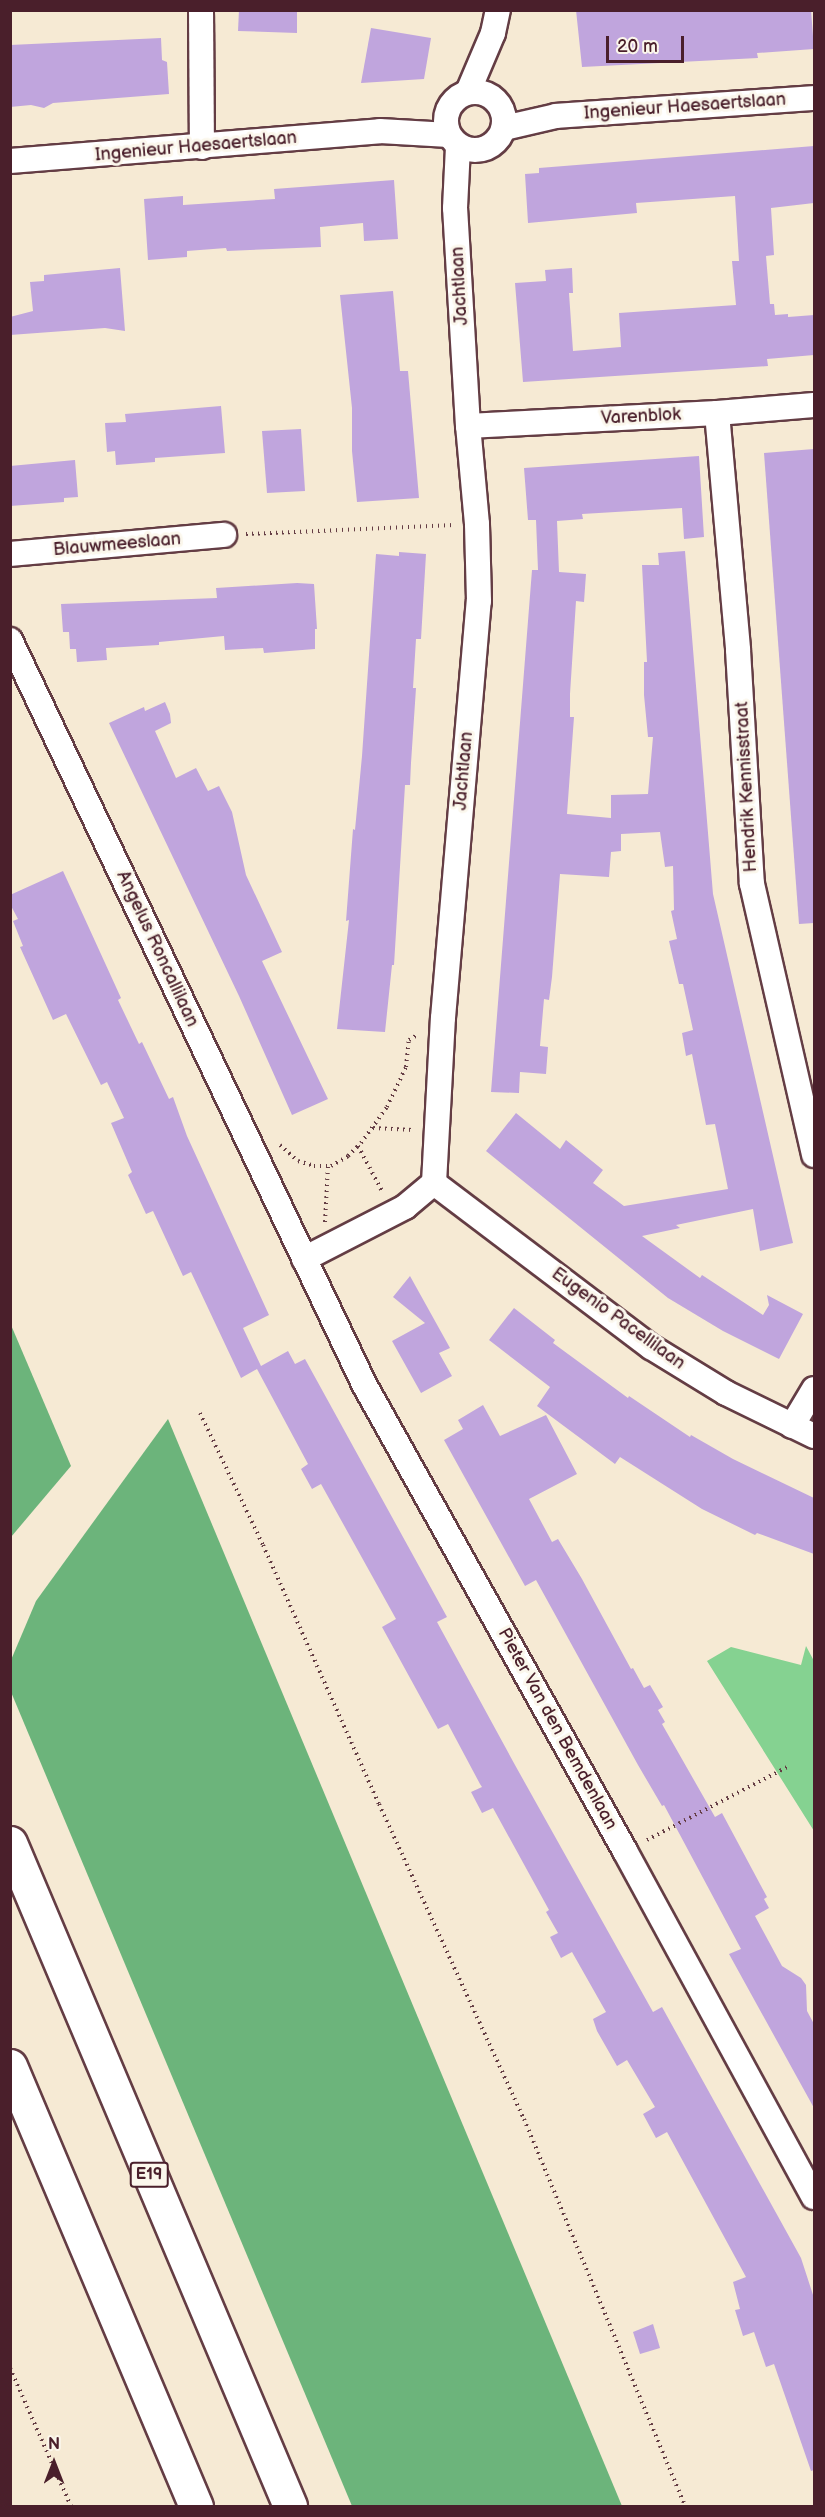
<!DOCTYPE html>
<style>
body{margin:0}
#map{position:relative;width:825px;height:2517px;overflow:hidden;background:#f6ead4;font-family:"Balsamiq Sans",sans-serif}
div>[style]{position:absolute}
[style*='--x']{left:calc(var(--x)*1px);top:calc(var(--y)*1px);width:calc(var(--w)*1px);rotate:calc(var(--a)*1deg)}
.green>*{inset:0;background:#85d291}
.forest>*{inset:0;background:#6cb47b}
.building>*{inset:0;background:#c0a5dd}
.path>*{height:4px;margin-top:-2px;transform-origin:0;background:repeating-linear-gradient(90deg,#643d44 0 1.5px,transparent 0 6px)}
.roads{filter:drop-shadow(2px 0 #643d44) drop-shadow(-2px 0 #643d44) drop-shadow(0 2px #643d44) drop-shadow(0 -2px #643d44)}
.street>*{height:24px;margin:-12px;padding:0 12px;transform-origin:12px;border-radius:12px;background:#fff}
.street>.ring{margin:-12px;padding:0;box-sizing:content-box;background:none;border:24px solid #fff;border-radius:50%}
.highway>*{height:33px;margin:-16.5px;padding:0 16.5px;transform-origin:16.5px;border-radius:16.5px;background:#fff}
span{translate:-50% -50%;white-space:nowrap;text-align:center;line-height:1.15;-webkit-text-stroke:6px #fbf7ec;paint-order:stroke}
.shield-label span{padding:2px 4px;background:#fbf7ec;border:2px solid;border-radius:4px;-webkit-text-stroke-width:0}
.shield-label{font-size:16px;color:#4a1f2b;font-weight:700}
.street-label{font-size:18px;color:#4a1f2b}
.frame{position:absolute;inset:0;border:12px solid #4a1f2b;pointer-events:none}
.north{position:absolute;left:24px;top:2433px;width:60px;height:60px;-webkit-text-stroke:4px #fbf7ec;paint-order:stroke;rotate:0deg;font-size:16px;font-weight:700;line-height:24px;text-align:center;color:#4a1f2b}
.north::after{content:'';display:block;margin:auto;width:21px;height:27px;background:#4a1f2b;clip-path:polygon(50% 0,100% 100%,50% 72%,0 100%)}
.scale{position:absolute;left:606px;top:36px;width:78px;height:27px;box-sizing:border-box;border:3px solid #4a1f2b;border-top:0;padding-left:8px;font-size:18px;line-height:21px;white-space:nowrap;color:#4a1f2b;-webkit-text-stroke:4px #fbf7ec;paint-order:stroke}
</style>
<div id="map">
<div class="green">
<i style="clip-path:polygon(806px 1646px,814px 1661px,814px 1831px,707px 1661px,731px 1647px,801px 1665px)"></i>
</div>
<div class="forest">
<i style="clip-path:polygon(11px 1325px,71px 1466px,11px 1537px,10px 1537px)"></i>
<i style="clip-path:polygon(168px 1419px,622px 2506px,352px 2506px,11px 1692px,11px 1660px,36px 1601px)"></i>
</div>
<div class="building">
<i style="clip-path:polygon(297px 10px,297px 33px,238px 31px,239px 10px)"></i>
<i style="clip-path:polygon(576px 10px,811px 10px,814px 49px,757px 53px,758px 58px,582px 67px)"></i>
<i style="clip-path:polygon(371px 28px,431px 38px,424px 79px,361px 83px)"></i>
<i style="clip-path:polygon(161px 38px,162px 60px,167px 62px,169px 94px,53px 103px,44px 108px,31px 105px,10px 107px,10px 45px)"></i>
<i style="clip-path:polygon(814px 146px,814px 203px,771px 208px,774px 255px,766px 256px,770px 304px,774px 304px,775px 315px,788px 314px,788px 317px,814px 315px,814px 355px,767px 359px,768px 366px,523px 382px,515px 283px,546px 281px,545px 270px,572px 268px,573px 293px,569px 293px,573px 351px,621px 347px,619px 313px,736px 305px,732px 261px,739px 261px,735px 196px,636px 203px,637px 213px,528px 223px,525px 174px,539px 173px,539px 168px)"></i>
<i style="clip-path:polygon(394px 180px,398px 239px,364px 241px,363px 223px,320px 227px,321px 247px,227px 251px,226px 248px,187px 251px,187px 257px,148px 260px,144px 199px,183px 196px,183px 205px,275px 199px,274px 189px)"></i>
<i style="clip-path:polygon(120px 268px,125px 331px,105px 328px,10px 335px,10px 317px,33px 311px,30px 282px,44px 281px,44px 275px)"></i>
<i style="clip-path:polygon(393px 291px,400px 371px,408px 371px,419px 498px,357px 502px,352px 451px,352px 408px,340px 295px)"></i>
<i style="clip-path:polygon(221px 406px,225px 453px,155px 458px,155px 462px,116px 465px,115px 451px,107px 452px,105px 423px,126px 422px,125px 414px)"></i>
<i style="clip-path:polygon(301px 429px,305px 491px,267px 493px,262px 431px)"></i>
<i style="clip-path:polygon(814px 449px,814px 923px,799px 924px,764px 453px)"></i>
<i style="clip-path:polygon(699px 456px,704px 537px,684px 539px,682px 508px,582px 514px,583px 519px,557px 521px,559px 572px,586px 574px,584px 602px,576px 601px,570px 694px,570px 717px,574px 717px,567px 814px,611px 818px,611px 795px,648px 794px,653px 737px,648px 737px,644px 695px,644px 662px,647px 662px,642px 565px,659px 565px,658px 553px,685px 551px,713px 894px,793px 1243px,760px 1251px,753px 1209px,676px 1225px,680px 1228px,642px 1236px,700px 1278px,702px 1275px,763px 1315px,769px 1305px,767px 1295px,803px 1314px,779px 1359px,723px 1331px,668px 1298px,486px 1151px,516px 1113px,560px 1149px,566px 1140px,603px 1170px,593px 1183px,624px 1206px,728px 1189px,715px 1124px,706px 1125px,692px 1054px,686px 1056px,682px 1033px,693px 1030px,683px 984px,679px 984px,669px 941px,677px 939px,671px 911px,674px 910px,673px 866px,665px 867px,660px 832px,621px 834px,621px 851px,611px 852px,609px 877px,560px 874px,552px 977px,549px 1000px,544px 999px,540px 1046px,548px 1047px,546px 1074px,520px 1072px,519px 1093px,491px 1092px,532px 570px,538px 570px,536px 520px,528px 520px,524px 468px)"></i>
<i style="clip-path:polygon(75px 460px,78px 497px,64px 498px,64px 502px,10px 506px,10px 466px)"></i>
<i style="clip-path:polygon(399px 552px,426px 554px,421px 639px,416px 639px,413px 688px,416px 688px,411px 763px,410px 785px,405px 785px,394px 965px,392px 965px,385px 1032px,337px 1029px,349px 920px,346px 921px,353px 829px,355px 830px,362px 756px,376px 554px,399px 556px)"></i>
<i style="clip-path:polygon(297px 583px,314px 584px,317px 629px,315px 629px,315px 649px,264px 653px,263px 648px,225px 650px,224px 636px,159px 642px,159px 645px,106px 648px,107px 660px,77px 662px,76px 649px,70px 649px,69px 632px,63px 632px,61px 604px,217px 598px,216px 588px)"></i>
<i style="clip-path:polygon(165px 702px,170px 714px,171px 723px,155px 731px,176px 778px,196px 768px,208px 791px,219px 786px,232px 812px,246px 875px,282px 952px,262px 961px,328px 1099px,292px 1115px,239px 996px,109px 723px,144px 707px,145px 711px)"></i>
<i style="clip-path:polygon(63px 871px,121px 998px,118px 1000px,139px 1044px,142px 1042px,169px 1099px,173px 1097px,187px 1136px,269px 1315px,243px 1328px,261px 1366px,288px 1351px,295px 1364px,305px 1359px,447px 1617px,437px 1622px,515px 1765px,653px 2012px,662px 2007px,801px 2258px,814px 2298px,814px 2470px,811px 2471px,774px 2364px,766px 2367px,754px 2332px,743px 2336px,735px 2310px,740px 2309px,733px 2282px,746px 2277px,667px 2132px,656px 2138px,643px 2114px,655px 2107px,627px 2060px,617px 2066px,597px 2031px,593px 2019px,606px 2012px,572px 1952px,561px 1958px,550px 1937px,558px 1933px,546px 1912px,549px 1910px,493px 1808px,482px 1813px,471px 1792px,482px 1787px,480px 1784px,448px 1724px,438px 1729px,382px 1627px,396px 1619px,321px 1484px,312px 1489px,301px 1469px,308px 1464px,257px 1369px,241px 1378px,191px 1272px,183px 1276px,153px 1211px,146px 1214px,128px 1175px,132px 1172px,111px 1123px,124px 1118px,107px 1082px,101px 1085px,66px 1014px,53px 1020px,20px 947px,23px 946px,13px 921px,18px 919px,10px 904px,10px 895px)"></i>
<i style="clip-path:polygon(410px 1276px,450px 1348px,439px 1353px,452px 1376px,421px 1393px,392px 1341px,425px 1323px,393px 1297px)"></i>
<i style="clip-path:polygon(514px 1308px,555px 1340px,553px 1343px,628px 1398px,629px 1396px,690px 1437px,691px 1435px,733px 1459px,814px 1498px,814px 1554px,757px 1533px,755px 1535px,702px 1509px,620px 1457px,615px 1464px,537px 1406px,550px 1387px,489px 1340px)"></i>
<i style="clip-path:polygon(483px 1405px,500px 1436px,546px 1415px,577px 1474px,529px 1499px,552px 1542px,558px 1539px,582px 1579px,631px 1669px,633px 1668px,644px 1688px,650px 1685px,663px 1707px,658px 1710px,665px 1722px,662px 1724px,715px 1817px,722px 1813px,767px 1897px,764px 1899px,769px 1908px,755px 1916px,782px 1966px,801px 1978px,806px 1985px,807px 2011px,814px 2024px,814px 2108px,729px 1954px,741px 1949px,664px 1805px,662px 1806px,638px 1765px,536px 1580px,525px 1586px,444px 1440px,463px 1429px,458px 1420px)"></i>
<i style="clip-path:polygon(653px 2324px,660px 2348px,640px 2354px,633px 2332px)"></i>
</div>
<div class="path">
<i style="--x:246;--y:534;--w:208;--a:-2.5"></i>
<i style="--x:373;--y:1128;--w:40;--a:2.9"></i>
<i style="--x:280;--y:1145;--w:24;--a:42"></i>
<i style="--x:298;--y:1161;--w:17;--a:17"></i>
<i style="--x:314;--y:1166;--w:17;--a:0"></i>
<i style="--x:331;--y:1166;--w:20;--a:-30"></i>
<i style="--x:348;--y:1156;--w:18;--a:-45"></i>
<i style="--x:361;--y:1143;--w:44;--a:-54.2"></i>
<i style="--x:387;--y:1107;--w:44;--a:-64.6"></i>
<i style="--x:406;--y:1067;--w:27;--a:-84"></i>
<i style="--x:409;--y:1040;--w:9;--a:-32"></i>
<i style="--x:358;--y:1146;--w:51;--a:61.9"></i>
<i style="--x:325;--y:1222;--w:56;--a:-86.9"></i>
<i style="--x:200;--y:1413;--w:146;--a:64.5"></i>
<i style="--x:263;--y:1545;--w:284;--a:65.9"></i>
<i style="--x:379;--y:1804;--w:347;--a:65.3"></i>
<i style="--x:524;--y:2119;--w:419;--a:67.4"></i>
<i style="--x:647;--y:1840;--w:158;--a:-27.5"></i>
<i style="--x:10;--y:2368;--w:151;--a:66.2"></i>
</div>
<div class="roads">
<div class="street">
<i style="--x:201;--y:10;--w:137;--a:89.6"></i>
<i class="ring" style="left:446px;top:92px;width:34px;height:34px"></i>
<i style="--x:468;--y:92;--w:64;--a:-67"></i>
<i style="--x:493;--y:33;--w:24;--a:-78"></i>
<i style="--x:504;--y:128;--w:53;--a:-13"></i>
<i style="--x:556;--y:116;--w:259;--a:-4"></i>
<i style="--x:10;--y:161;--w:371;--a:-4.6"></i>
<i style="--x:380;--y:131;--w:69;--a:3.3"></i>
<i style="--x:717;--y:413;--w:238;--a:84.9"></i>
<i style="--x:738;--y:650;--w:234;--a:86.6"></i>
<i style="--x:752;--y:884;--w:278;--a:77.1"></i>
<i style="--x:468;--y:426;--w:249;--a:-3"></i>
<i style="--x:717;--y:413;--w:97;--a:-4.7"></i>
<i style="--x:10;--y:554;--w:215;--a:-5.1"></i>
<i style="--x:10;--y:640;--w:824;--a:64.55"></i>
<i style="--x:364;--y:1384;--w:535;--a:60.8"></i>
<i style="--x:625;--y:1851;--w:394;--a:61.4"></i>
<i style="--x:434;--y:1183;--w:272;--a:37.1"></i>
<i style="--x:651;--y:1347;--w:88;--a:31.5"></i>
<i style="--x:726;--y:1393;--w:98;--a:26"></i>
<i style="--x:304;--y:1259;--w:114;--a:-27.2"></i>
<i style="--x:405;--y:1207;--w:38;--a:-40"></i>
<i style="--x:434;--y:1183;--w:165;--a:-86.9"></i>
<i style="--x:443;--y:1018;--w:419;--a:-85.1"></i>
<i style="--x:479;--y:601;--w:77;--a:-91.5"></i>
<i style="--x:477;--y:524;--w:98;--a:-95.2"></i>
<i style="--x:468;--y:426;--w:218;--a:-93.4"></i>
<i style="--x:455;--y:208;--w:62;--a:-87.2"></i>
<i style="--x:792;--y:1426;--w:43;--a:-59.3"></i>
</div>
<div class="highway">
<i style="--x:10;--y:1843;--w:720;--a:67.1"></i>
<i style="--x:10;--y:2066;--w:478;--a:67.1"></i>
</div>
</div>
<div class="shield-label">
<span style="left:149px;top:2175px">E19</span>
</div>
<div class="street-label">
<span style="left:685px;top:107px;rotate:-4deg">Ingenieur Haesaertslaan</span>
<span style="left:196px;top:147px;rotate:-5deg">Ingenieur Haesaertslaan</span>
<span style="left:460px;top:286px;rotate:-93deg">Jachtlaan</span>
<span style="left:641px;top:417px;rotate:-3deg">Varenblok</span>
<span style="left:117px;top:545px;rotate:-5deg">Blauwmeeslaan</span>
<span style="left:464px;top:771px;rotate:-85deg">Jachtlaan</span>
<span style="left:747px;top:787px;rotate:-93deg">Hendrik Kennisstraat</span>
<span style="left:157px;top:949px;rotate:65deg">Angelus Roncallilaan</span>
<span style="left:618px;top:1319px;rotate:36deg">Eugenio Pacellilaan</span>
<span style="left:557px;top:1729px;rotate:61deg">Pieter Van den Bemdenlaan</span>
</div>
<div class="frame"></div>
<div class="north">N</div>
<div class="scale">20 m</div>
</div>
